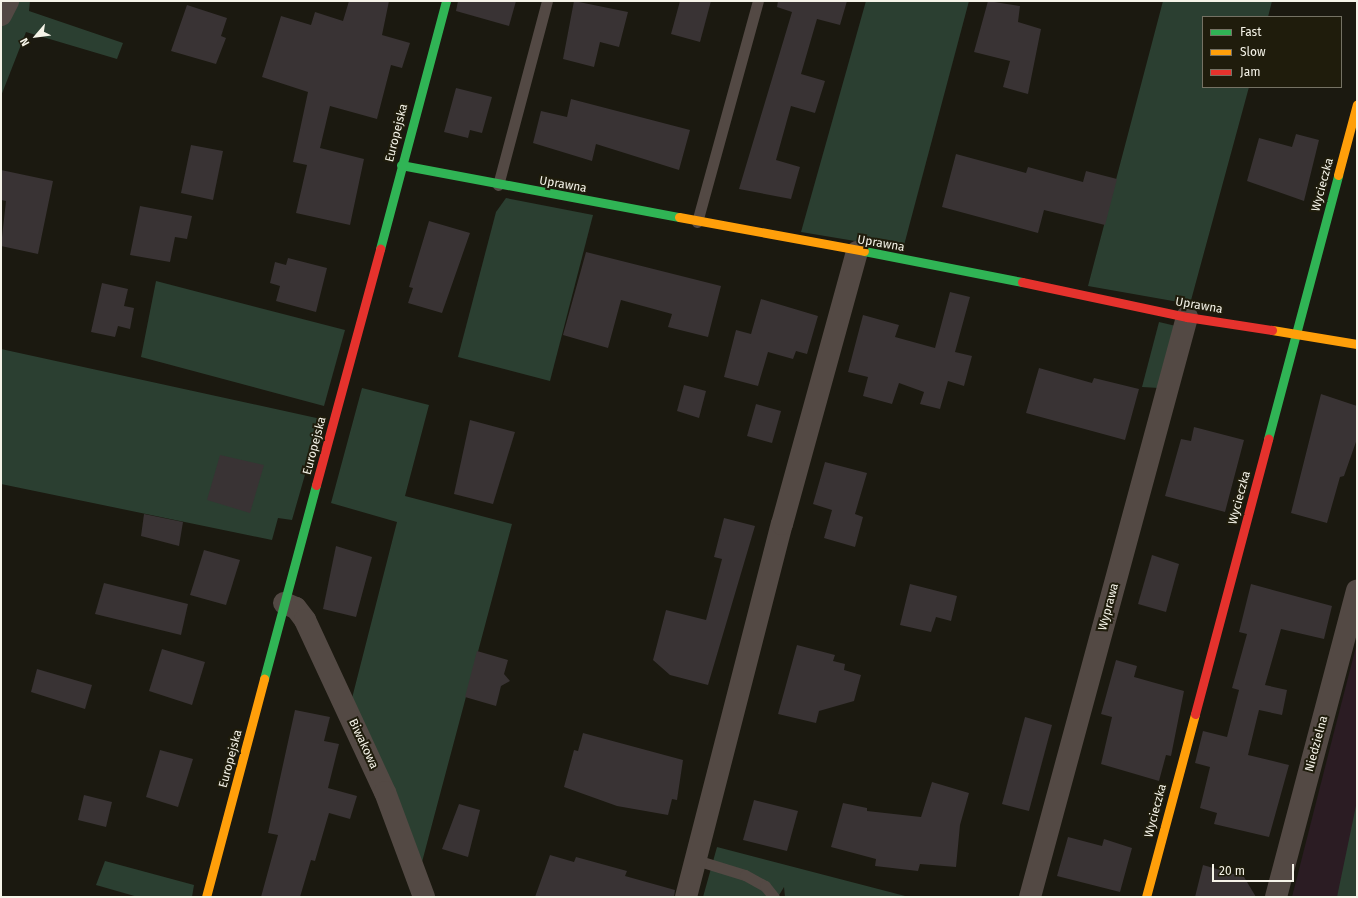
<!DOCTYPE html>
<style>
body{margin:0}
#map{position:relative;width:1358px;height:898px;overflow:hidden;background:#1b1910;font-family:"Fira Sans",sans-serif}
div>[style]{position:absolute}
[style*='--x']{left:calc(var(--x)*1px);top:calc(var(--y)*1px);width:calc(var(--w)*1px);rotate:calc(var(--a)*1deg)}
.education>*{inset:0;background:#2b1c23}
.green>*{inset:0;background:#2b3f31}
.building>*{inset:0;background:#393334}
.lane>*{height:11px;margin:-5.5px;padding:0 5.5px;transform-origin:5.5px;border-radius:5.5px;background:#534944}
.street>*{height:22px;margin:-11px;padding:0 11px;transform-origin:11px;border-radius:11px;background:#534944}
.fast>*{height:9px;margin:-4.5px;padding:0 4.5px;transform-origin:4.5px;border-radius:4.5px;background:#30b455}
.slow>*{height:9px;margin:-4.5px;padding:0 4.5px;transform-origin:4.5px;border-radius:4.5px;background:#ff9f0a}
.jam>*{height:9px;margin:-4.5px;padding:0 4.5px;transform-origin:4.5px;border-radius:4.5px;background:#e5322d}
span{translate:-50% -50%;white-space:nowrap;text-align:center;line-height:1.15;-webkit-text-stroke:4px #1f1c0c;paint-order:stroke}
.street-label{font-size:12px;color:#f5f3e8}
.frame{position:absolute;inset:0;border:2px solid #f5f3e8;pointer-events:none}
.legend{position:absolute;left:1202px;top:16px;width:140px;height:72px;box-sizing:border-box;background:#1f1c0c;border:1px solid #757264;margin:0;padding:5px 7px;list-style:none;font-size:12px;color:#f5f3e8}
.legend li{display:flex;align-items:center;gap:8px;height:20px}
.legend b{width:20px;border:1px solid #757264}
.north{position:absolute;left:16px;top:16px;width:40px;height:40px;-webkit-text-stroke:3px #1f1c0c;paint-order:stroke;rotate:242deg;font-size:11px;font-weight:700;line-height:16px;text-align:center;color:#f5f3e8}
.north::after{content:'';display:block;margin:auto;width:14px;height:18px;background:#f5f3e8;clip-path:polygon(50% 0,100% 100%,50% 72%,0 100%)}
.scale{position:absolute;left:1212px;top:864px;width:82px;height:18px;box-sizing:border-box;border:2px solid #f5f3e8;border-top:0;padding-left:5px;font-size:12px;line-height:14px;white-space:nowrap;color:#f5f3e8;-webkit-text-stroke:3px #1f1c0c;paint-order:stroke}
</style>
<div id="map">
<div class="education">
<i style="clip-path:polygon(1357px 643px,1357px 897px,1292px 897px,1333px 736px)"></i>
</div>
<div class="green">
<i style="clip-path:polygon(14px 1px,30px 1px,29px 11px,123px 43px,117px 59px,26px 32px,1px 96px,1px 26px)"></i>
<i style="clip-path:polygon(866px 1px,969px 1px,903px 249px,801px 232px)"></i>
<i style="clip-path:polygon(1163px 1px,1272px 1px,1268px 17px,1203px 17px,1203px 87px,1249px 87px,1190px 304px,1088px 286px)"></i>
<i style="clip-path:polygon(506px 198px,593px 215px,550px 381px,458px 357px,496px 212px)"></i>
<i style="clip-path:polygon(156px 281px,345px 330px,324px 406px,141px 357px)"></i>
<i style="clip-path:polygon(1159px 322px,1176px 326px,1159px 388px,1142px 387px)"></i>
<i style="clip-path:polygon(1px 349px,321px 419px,292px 520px,278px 518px,272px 540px,1px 484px)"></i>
<i style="clip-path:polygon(362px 388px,429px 405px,405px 496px,512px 524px,422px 862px,350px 706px,397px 522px,331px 503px)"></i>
<i style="clip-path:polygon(1357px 801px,1357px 897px,1337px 897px)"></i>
<i style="clip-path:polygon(717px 847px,909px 897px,785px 897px,784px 887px,778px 897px,703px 897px)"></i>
<i style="clip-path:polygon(105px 861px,194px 885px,192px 897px,138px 897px,96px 885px)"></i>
</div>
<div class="building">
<i style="clip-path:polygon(349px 1px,389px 1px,382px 35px,410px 43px,402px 68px,391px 65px,377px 119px,330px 106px,320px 148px,364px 159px,350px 225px,296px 213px,307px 165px,293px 162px,308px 92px,262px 77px,281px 16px,311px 25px,315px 12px,343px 21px)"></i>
<i style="clip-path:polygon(458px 1px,516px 1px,509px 26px,456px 11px)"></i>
<i style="clip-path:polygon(574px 1px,628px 12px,619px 47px,600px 42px,594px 67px,563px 59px)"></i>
<i style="clip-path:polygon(680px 1px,711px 1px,700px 42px,671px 34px)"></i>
<i style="clip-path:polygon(778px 1px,847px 1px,840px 25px,817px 19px,801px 74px,825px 81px,815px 113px,791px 106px,776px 160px,800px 167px,791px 199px,739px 189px,792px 12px,777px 7px)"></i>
<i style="clip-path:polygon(988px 1px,1020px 6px,1018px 22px,1041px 29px,1028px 94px,1003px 87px,1010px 61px,974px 52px)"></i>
<i style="clip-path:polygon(187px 5px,227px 18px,221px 36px,226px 38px,216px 64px,171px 51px)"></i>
<i style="clip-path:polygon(456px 88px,492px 97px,482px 133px,470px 130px,468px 138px,444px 132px)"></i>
<i style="clip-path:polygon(571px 99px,690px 130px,679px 170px,596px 144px,592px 161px,533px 143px,541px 111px,567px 117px)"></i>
<i style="clip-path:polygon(1296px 134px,1319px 140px,1304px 201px,1247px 181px,1259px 138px,1292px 147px)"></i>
<i style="clip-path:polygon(191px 145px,223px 151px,213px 200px,181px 193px)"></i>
<i style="clip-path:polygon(956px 154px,1026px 173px,1028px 167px,1083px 182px,1086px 171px,1117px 179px,1105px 225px,1044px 210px,1038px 233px,942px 207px)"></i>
<i style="clip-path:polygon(1px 170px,53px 181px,38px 254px,1px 246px,6px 201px,1px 200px)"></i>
<i style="clip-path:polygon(140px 206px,192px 216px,187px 239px,175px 237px,170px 262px,130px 255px)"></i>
<i style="clip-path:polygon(429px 221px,470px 233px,442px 313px,408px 303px,413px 288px,409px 287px)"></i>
<i style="clip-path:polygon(586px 252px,721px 286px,708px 337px,668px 327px,672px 314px,621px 300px,608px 348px,563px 335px)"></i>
<i style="clip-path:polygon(288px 258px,327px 268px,316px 312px,276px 301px,280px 286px,270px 283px,275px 262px,286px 265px)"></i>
<i style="clip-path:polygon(102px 283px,128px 289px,124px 306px,134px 308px,130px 329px,118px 326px,115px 337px,91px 332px)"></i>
<i style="clip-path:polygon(950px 292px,970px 297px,955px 352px,972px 356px,964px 386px,948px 381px,940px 409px,920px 404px,924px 392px,899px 383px,892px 404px,863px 396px,868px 377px,848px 372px,863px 315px,899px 325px,895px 337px,935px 348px)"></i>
<i style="clip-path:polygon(761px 299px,818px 316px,807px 354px,796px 351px,793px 359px,768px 352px,758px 386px,724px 377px,736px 330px,751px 334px)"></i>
<i style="clip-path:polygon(1039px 368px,1092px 383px,1094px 378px,1139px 389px,1125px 440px,1026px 413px)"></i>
<i style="clip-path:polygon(684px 385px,706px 391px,699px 418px,677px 411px)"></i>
<i style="clip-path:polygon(1321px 394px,1357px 406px,1357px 439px,1344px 476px,1340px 477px,1327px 523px,1291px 513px)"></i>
<i style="clip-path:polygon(756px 404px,781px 411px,772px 443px,747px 436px)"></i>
<i style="clip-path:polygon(470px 420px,515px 432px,493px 504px,454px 494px)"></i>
<i style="clip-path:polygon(1194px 427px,1244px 440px,1225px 512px,1165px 496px,1181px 439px,1191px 441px)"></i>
<i style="clip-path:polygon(220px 455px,264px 465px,250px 513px,207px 500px)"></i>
<i style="clip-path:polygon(825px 462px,867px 473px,855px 514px,863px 517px,855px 547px,824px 538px,832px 510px,813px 504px)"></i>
<i style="clip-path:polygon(144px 514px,183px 522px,179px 546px,141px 536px)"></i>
<i style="clip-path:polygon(724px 518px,755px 526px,708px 685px,670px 675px,653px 660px,666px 610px,706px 620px,722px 559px,714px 557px)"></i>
<i style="clip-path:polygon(336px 546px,372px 557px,356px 617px,323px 609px)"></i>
<i style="clip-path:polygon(204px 550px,240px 560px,226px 605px,190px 595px)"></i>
<i style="clip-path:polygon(1152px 555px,1179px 564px,1166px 612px,1138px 604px)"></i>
<i style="clip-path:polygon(104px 583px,188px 604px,181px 635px,95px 614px)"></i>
<i style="clip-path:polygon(910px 584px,957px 596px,951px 621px,936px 617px,931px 632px,900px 625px)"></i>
<i style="clip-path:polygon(1251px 584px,1332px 606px,1324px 639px,1281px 629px,1265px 685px,1287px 690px,1282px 715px,1259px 710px,1248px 755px,1289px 765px,1269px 837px,1214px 824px,1217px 813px,1200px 808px,1210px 767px,1195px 763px,1203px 731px,1227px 737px,1239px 690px,1232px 688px,1247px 634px,1239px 632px)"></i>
<i style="clip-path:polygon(797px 645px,835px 655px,833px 661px,845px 664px,844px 670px,861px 675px,854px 701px,819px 711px,816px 723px,778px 714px)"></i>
<i style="clip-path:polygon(162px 649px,205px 662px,192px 705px,149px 691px)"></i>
<i style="clip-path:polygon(477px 651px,508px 660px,504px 674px,510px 681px,501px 686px,496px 706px,465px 697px)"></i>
<i style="clip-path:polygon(1116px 660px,1137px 666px,1134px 677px,1184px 691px,1171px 756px,1166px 755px,1159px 781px,1101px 764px,1112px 717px,1101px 714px)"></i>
<i style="clip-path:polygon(37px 669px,92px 685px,85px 709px,31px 692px)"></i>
<i style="clip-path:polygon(295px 710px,330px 717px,324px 741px,339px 744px,328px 788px,357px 796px,350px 819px,329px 813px,315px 861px,311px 860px,300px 897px,261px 897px,278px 835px,268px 833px)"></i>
<i style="clip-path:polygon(1025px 717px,1052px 725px,1029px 811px,1002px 804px)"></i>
<i style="clip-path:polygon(583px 733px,683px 760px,677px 800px,672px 799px,668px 815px,617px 806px,564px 787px,574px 750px,578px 751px)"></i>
<i style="clip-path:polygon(160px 750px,193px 759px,178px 807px,146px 797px)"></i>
<i style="clip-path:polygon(932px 782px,969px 793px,960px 825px,956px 867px,920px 864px,918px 871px,875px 866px,876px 859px,831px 847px,843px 803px,867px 808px,867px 811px,921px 817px)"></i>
<i style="clip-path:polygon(84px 795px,112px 802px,106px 827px,78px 820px)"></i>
<i style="clip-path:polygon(754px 800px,798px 811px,787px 851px,743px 840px)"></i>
<i style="clip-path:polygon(459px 804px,480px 810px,468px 857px,442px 849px)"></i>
<i style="clip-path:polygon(1068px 837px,1102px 846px,1104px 839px,1132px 848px,1120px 892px,1057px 876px)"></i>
<i style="clip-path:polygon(550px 855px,574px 862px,576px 857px,627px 871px,625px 876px,675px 890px,674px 897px,535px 897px)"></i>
<i style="clip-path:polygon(1203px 865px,1244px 877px,1256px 897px,1195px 897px)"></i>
</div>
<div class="lane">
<i style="--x:498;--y:185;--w:190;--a:-75.1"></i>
<i style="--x:697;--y:222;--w:229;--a:-74.6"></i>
<i style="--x:696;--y:860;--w:51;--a:17"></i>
<i style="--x:745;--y:875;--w:23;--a:29"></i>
<i style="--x:765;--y:886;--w:14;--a:51"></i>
</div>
<div class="street">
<i style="--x:1;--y:15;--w:16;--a:-63"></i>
<i style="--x:284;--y:603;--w:13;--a:23"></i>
<i style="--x:296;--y:608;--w:15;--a:53"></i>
<i style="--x:305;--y:620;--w:190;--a:65.1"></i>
<i style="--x:385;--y:792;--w:112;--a:69.6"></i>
<i style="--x:686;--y:897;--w:385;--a:-75.6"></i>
<i style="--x:782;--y:524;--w:282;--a:-74.6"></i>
<i style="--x:1030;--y:897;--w:601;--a:-74.85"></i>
<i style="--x:1276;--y:897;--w:317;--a:-75.2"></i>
</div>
<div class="fast">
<i style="--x:401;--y:165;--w:283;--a:10.6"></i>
<i style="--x:380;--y:249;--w:257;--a:-75.1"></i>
<i style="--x:864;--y:251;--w:161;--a:11.1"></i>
<i style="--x:1268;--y:439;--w:273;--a:-75.1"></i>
<i style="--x:264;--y:679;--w:201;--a:-75"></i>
</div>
<div class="slow">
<i style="--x:1338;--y:175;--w:73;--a:-75"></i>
<i style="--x:679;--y:217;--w:188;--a:10.4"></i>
<i style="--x:1272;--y:330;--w:86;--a:9.4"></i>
<i style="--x:206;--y:897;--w:226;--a:-75.1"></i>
<i style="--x:1146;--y:897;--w:189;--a:-75"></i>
</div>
<div class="jam">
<i style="--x:1022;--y:282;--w:169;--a:12"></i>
<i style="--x:1187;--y:317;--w:86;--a:8.7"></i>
<i style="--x:316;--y:485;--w:245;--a:-74.8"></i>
<i style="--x:1195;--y:714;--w:285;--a:-75.1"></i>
</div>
<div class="street-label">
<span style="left:397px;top:133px;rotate:-76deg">Europejska</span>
<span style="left:563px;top:185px;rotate:10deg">Uprawna</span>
<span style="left:1323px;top:185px;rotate:-75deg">Wycieczka</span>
<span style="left:881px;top:244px;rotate:10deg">Uprawna</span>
<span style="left:1199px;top:306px;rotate:10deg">Uprawna</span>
<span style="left:315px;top:446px;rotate:-75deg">Europejska</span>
<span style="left:1240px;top:498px;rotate:-75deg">Wycieczka</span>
<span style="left:1109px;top:607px;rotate:-75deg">Wyprawa</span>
<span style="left:363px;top:744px;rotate:65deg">Biwakowa</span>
<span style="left:1317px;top:744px;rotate:-75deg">Niedzielna</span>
<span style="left:231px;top:759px;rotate:-75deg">Europejska</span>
<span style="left:1156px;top:811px;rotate:-75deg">Wycieczka</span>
</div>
<div class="frame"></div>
<ul class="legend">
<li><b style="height:5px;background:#30b455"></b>Fast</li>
<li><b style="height:5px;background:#ff9f0a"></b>Slow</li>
<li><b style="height:5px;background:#e5322d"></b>Jam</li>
</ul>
<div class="north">N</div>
<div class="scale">20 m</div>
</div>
